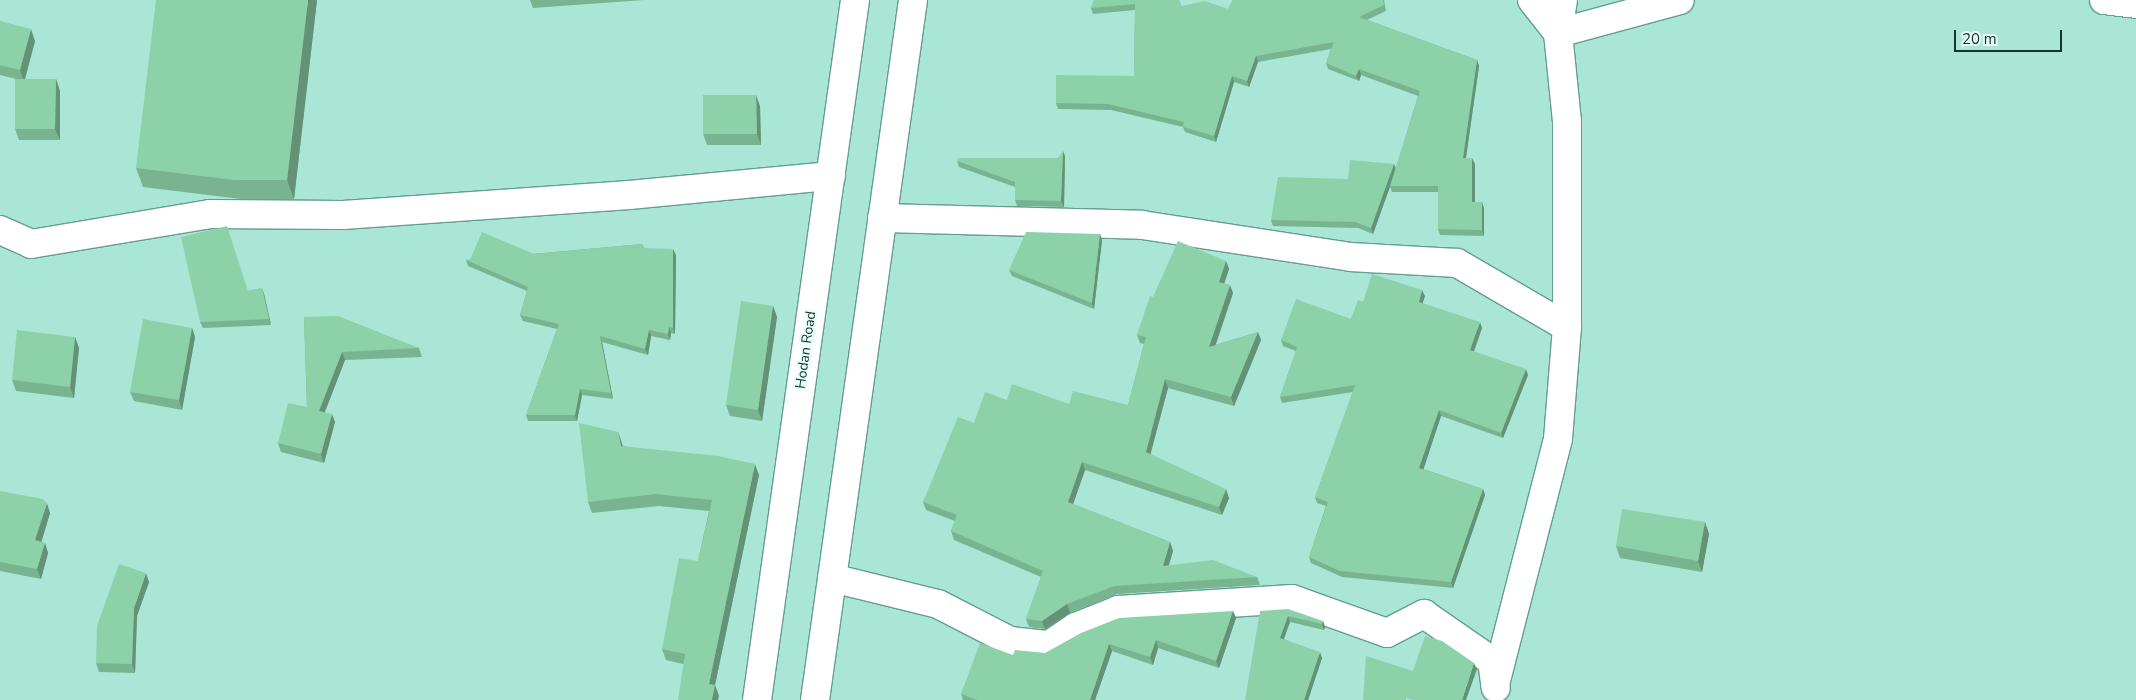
<!DOCTYPE html>
<style>
body{margin:0}
#map{position:relative;width:2136px;height:700px;overflow:hidden;background:#a9e6d6;font-family:"Nunito Sans",sans-serif}
div>[style]{position:absolute}
[style*='--x']{left:calc(var(--x)*1px);top:calc(var(--y)*1px);width:calc(var(--w)*1px);rotate:calc(var(--a)*1deg)}
.roads{filter:drop-shadow(1px 0 #639e90) drop-shadow(-1px 0 #639e90) drop-shadow(0 1px #639e90) drop-shadow(0 -1px #639e90)}
.minor>*{height:28px;margin:-14px;padding:0 14px;transform-origin:14px;border-radius:14px;background:#fff}
.secondary>*{height:28px;margin:-14px;padding:0 14px;transform-origin:14px;border-radius:14px;background:#fff}
.wall>*{inset:0;background:#79b490}
.shaded-wall>*{inset:0;background:#639276}
.building>*{inset:0;background:#8dd1a8}
span{translate:-50% -50%;white-space:nowrap;text-align:center;line-height:1.15;-webkit-text-stroke:4.5px #e6fef8;paint-order:stroke}
.street-label{font-size:14px;color:#19312c}
.scale{position:absolute;left:1954px;top:30px;width:108px;height:22px;box-sizing:border-box;border:2px solid #19312c;border-top:0;padding-left:6px;font-size:15px;line-height:18px;white-space:nowrap;color:#19312c;-webkit-text-stroke:4px #e6fef8;paint-order:stroke}
</style>
<div id="map">
<div class="roads">
<div class="minor">
<i style="--x:1532;--y:0;--w:42;--a:51.8"></i>
<i style="--x:1558;--y:33;--w:88;--a:84.2"></i>
<i style="--x:1567;--y:121;--w:206;--a:90"></i>
<i style="--x:1563;--y:0;--w:33;--a:99"></i>
<i style="--x:1558;--y:33;--w:126;--a:-15.1"></i>
<i style="--x:2104;--y:0;--w:32;--a:7"></i>
<i style="--x:882;--y:218;--w:260;--a:1.5"></i>
<i style="--x:1142;--y:225;--w:210;--a:8.7"></i>
<i style="--x:1350;--y:257;--w:107;--a:3.2"></i>
<i style="--x:1457;--y:263;--w:127;--a:30.2"></i>
<i style="--x:1567;--y:327;--w:112;--a:94.6"></i>
<i style="--x:1558;--y:439;--w:253;--a:104.4"></i>
<i style="--x:0;--y:230;--w:34;--a:24"></i>
<i style="--x:31;--y:244;--w:181;--a:-9.5"></i>
<i style="--x:210;--y:214;--w:133;--a:0.4"></i>
<i style="--x:343;--y:215;--w:287;--a:-4"></i>
<i style="--x:629;--y:195;--w:203;--a:-5.4"></i>
<i style="--x:832;--y:578;--w:109;--a:13.8"></i>
<i style="--x:938;--y:604;--w:81;--a:27.2"></i>
<i style="--x:1010;--y:641;--w:39;--a:6"></i>
<i style="--x:1049;--y:645;--w:32;--a:-34"></i>
<i style="--x:1076;--y:627;--w:45;--a:-22"></i>
<i style="--x:1118;--y:610;--w:174;--a:-3.6"></i>
<i style="--x:1292;--y:599;--w:101;--a:19.7"></i>
<i style="--x:1387;--y:633;--w:42;--a:-27.2"></i>
<i style="--x:1424;--y:614;--w:83;--a:34.7"></i>
<i style="--x:1492;--y:661;--w:27;--a:82"></i>
</div>
<div class="secondary">
<i style="--x:757;--y:700;--w:707;--a:-82.03"></i>
<i style="--x:815;--y:700;--w:707;--a:-82.03"></i>
</div>
</div>
<div class="wall">
<i style="clip-path:polygon(317px 0,294px 199px,241px 199px,143px 187px,136px 168px)"></i>
<i style="clip-path:polygon(530px 0,644px 0,533px 8px)"></i>
<i style="clip-path:polygon(1094px 0,1179px 0,1181px 6px,1228px 9px,1233px 0,1384px 0,1386px 11px,1367px 20px,1477px 60px,1479px 66px,1466px 158px,1475px 164px,1475px 202px,1484px 208px,1484px 236px,1440px 235px,1438px 229px,1438px 192px,1392px 192px,1390px 186px,1373px 234px,1358px 228px,1273px 226px,1271px 220px,1348px 179px,1394px 164px,1396px 168px,1418px 96px,1361px 75px,1359px 81px,1328px 69px,1326px 63px,1331px 49px,1258px 62px,1249px 87px,1234px 82px,1216px 142px,1185px 132px,1183px 127px,1111px 110px,1058px 109px,1056px 103px,1134px 76px,1135px 10px,1093px 14px,1091px 8px)"></i>
<i style="clip-path:polygon(0 21px,35px 41px,25px 79px,56px 79px,60px 91px,60px 140px,19px 140px,15px 129px,16px 79px,0 75px)"></i>
<i style="clip-path:polygon(760px 106px,761px 145px,707px 145px,703px 134px)"></i>
<i style="clip-path:polygon(1065px 156px,1064px 207px,1017px 206px,1015px 200px,1015px 187px,959px 167px,957px 161px,1058px 158px)"></i>
<i style="clip-path:polygon(1100px 234px,1102px 240px,1094px 309px,1012px 276px,1009px 270px)"></i>
<i style="clip-path:polygon(642px 244px,644px 248px,676px 255px,675px 334px,671px 333px,670px 340px,651px 336px,648px 355px,602px 342px,613px 399px,582px 395px,577px 421px,528px 421px,526px 415px,557px 329px,523px 321px,520px 315px,527px 291px,468px 266px,466px 260px)"></i>
<i style="clip-path:polygon(1226px 261px,1229px 269px,1224px 283px,1233px 293px,1215px 345px,1258px 332px,1261px 340px,1234px 406px,1168px 388px,1150px 454px,1229px 498px,1222px 515px,1085px 470px,1073px 504px,1170px 542px,1173px 551px,1169px 565px,1257px 577px,1260px 585px,1117px 594px,1070px 613px,1045px 629px,1029px 627px,1026px 619px,1041px 577px,954px 540px,951px 531px,955px 521px,926px 510px,923px 502px,974px 423px,1007px 400px,1069px 404px,1128px 405px,1144px 344px,1140px 343px,1137px 335px,1153px 297px)"></i>
<i style="clip-path:polygon(262px 288px,264px 294px,271px 325px,203px 328px,200px 322px,248px 291px)"></i>
<i style="clip-path:polygon(1425px 296px,1422px 303px,1482px 328px,1474px 352px,1528px 375px,1503px 438px,1441px 416px,1423px 469px,1483px 489px,1485px 495px,1453px 588px,1342px 577px,1311px 563px,1309px 557px,1326px 506px,1317px 503px,1315px 497px,1353px 392px,1282px 403px,1280px 397px,1296px 351px,1283px 346px,1281px 340px,1351px 319px,1363px 302px)"></i>
<i style="clip-path:polygon(773px 306px,777px 317px,762px 421px,730px 416px,726px 405px)"></i>
<i style="clip-path:polygon(304px 317px,419px 348px,422px 357px,345px 360px,325px 412px,335px 422px,324px 463px,281px 452px,278px 443px,307px 407px)"></i>
<i style="clip-path:polygon(192px 328px,195px 337px,182px 410px,134px 401px,130px 392px)"></i>
<i style="clip-path:polygon(75px 337px,79px 348px,74px 398px,16px 391px,12px 380px)"></i>
<i style="clip-path:polygon(618px 432px,623px 446px,759px 475px,715px 685px,719px 696px,683px 664px,666px 660px,662px 649px,698px 561px,709px 511px,659px 506px,592px 513px,588px 502px)"></i>
<i style="clip-path:polygon(0 491px,50px 513px,41px 542px,45px 543px,48px 553px,41px 579px,0 571px)"></i>
<i style="clip-path:polygon(1705px 522px,1709px 534px,1702px 572px,1620px 558px,1616px 546px)"></i>
<i style="clip-path:polygon(149px 582px,137px 616px,135px 673px,99px 672px,96px 663px)"></i>
<i style="clip-path:polygon(1233px 611px,1236px 618px,1219px 668px,1158px 648px,1153px 665px,1112px 651px,1095px 700px,963px 700px,961px 694px,1013px 655px,1045px 653px)"></i>
<i style="clip-path:polygon(1260px 611px,1323px 621px,1325px 627px,1324px 630px,1290px 622px,1284px 639px,1322px 658px,1308px 700px)"></i>
</div>
<div class="shaded-wall">
<i style="clip-path:polygon(308px 0,317px 0,294px 199px,287px 180px)"></i>
<i style="clip-path:polygon(31px 29px,35px 41px,24px 82px,20px 70px)"></i>
<i style="clip-path:polygon(1256px 56px,1258px 62px,1249px 87px,1247px 81px)"></i>
<i style="clip-path:polygon(1477px 60px,1479px 66px,1465px 164px,1463px 158px)"></i>
<i style="clip-path:polygon(1359px 69px,1361px 75px,1359px 81px,1356px 76px)"></i>
<i style="clip-path:polygon(1232px 76px,1234px 82px,1216px 142px,1214px 136px)"></i>
<i style="clip-path:polygon(56px 79px,60px 91px,60px 140px,55px 129px)"></i>
<i style="clip-path:polygon(756px 95px,760px 106px,761px 145px,757px 134px)"></i>
<i style="clip-path:polygon(1063px 151px,1065px 156px,1064px 207px,1061px 201px)"></i>
<i style="clip-path:polygon(1472px 158px,1475px 164px,1475px 208px,1472px 202px)"></i>
<i style="clip-path:polygon(1394px 164px,1396px 170px,1373px 234px,1371px 228px)"></i>
<i style="clip-path:polygon(1482px 202px,1484px 208px,1484px 236px,1482px 230px)"></i>
<i style="clip-path:polygon(1100px 234px,1102px 240px,1094px 309px,1092px 303px)"></i>
<i style="clip-path:polygon(673px 249px,676px 255px,675px 334px,673px 328px)"></i>
<i style="clip-path:polygon(1226px 261px,1229px 269px,1222px 290px,1219px 282px)"></i>
<i style="clip-path:polygon(1230px 285px,1233px 293px,1212px 356px,1209px 347px)"></i>
<i style="clip-path:polygon(262px 288px,264px 294px,271px 325px,269px 319px)"></i>
<i style="clip-path:polygon(1422px 290px,1425px 296px,1421px 308px,1419px 302px)"></i>
<i style="clip-path:polygon(773px 306px,777px 317px,762px 421px,758px 410px)"></i>
<i style="clip-path:polygon(1480px 322px,1482px 328px,1472px 356px,1470px 350px)"></i>
<i style="clip-path:polygon(669px 327px,671px 333px,670px 340px,668px 334px)"></i>
<i style="clip-path:polygon(192px 328px,195px 337px,182px 410px,179px 400px)"></i>
<i style="clip-path:polygon(649px 330px,651px 336px,648px 355px,645px 349px)"></i>
<i style="clip-path:polygon(1258px 332px,1261px 340px,1234px 406px,1231px 397px)"></i>
<i style="clip-path:polygon(600px 336px,602px 342px,613px 399px,611px 393px)"></i>
<i style="clip-path:polygon(75px 337px,79px 348px,74px 398px,70px 387px)"></i>
<i style="clip-path:polygon(342px 352px,345px 360px,322px 419px,319px 411px)"></i>
<i style="clip-path:polygon(1526px 369px,1528px 375px,1503px 438px,1501px 433px)"></i>
<i style="clip-path:polygon(1165px 379px,1168px 388px,1149px 460px,1146px 452px)"></i>
<i style="clip-path:polygon(580px 389px,582px 395px,577px 421px,575px 415px)"></i>
<i style="clip-path:polygon(1439px 410px,1441px 416px,1422px 474px,1419px 468px)"></i>
<i style="clip-path:polygon(332px 414px,335px 422px,324px 463px,321px 454px)"></i>
<i style="clip-path:polygon(618px 432px,622px 444px,625px 457px,621px 446px)"></i>
<i style="clip-path:polygon(1082px 462px,1085px 470px,1071px 510px,1068px 502px)"></i>
<i style="clip-path:polygon(755px 464px,759px 475px,715px 685px,719px 696px,718px 700px,712px 700px,709px 684px)"></i>
<i style="clip-path:polygon(1226px 489px,1229px 498px,1222px 515px,1219px 507px)"></i>
<i style="clip-path:polygon(1483px 489px,1485px 495px,1453px 588px,1451px 582px)"></i>
<i style="clip-path:polygon(47px 503px,50px 513px,39px 550px,35px 540px)"></i>
<i style="clip-path:polygon(1705px 522px,1709px 534px,1702px 572px,1698px 561px)"></i>
<i style="clip-path:polygon(1170px 542px,1173px 551px,1166px 574px,1163px 566px)"></i>
<i style="clip-path:polygon(45px 543px,48px 553px,41px 579px,37px 569px)"></i>
<i style="clip-path:polygon(146px 573px,149px 582px,137px 616px,135px 673px,132px 664px,134px 608px)"></i>
<i style="clip-path:polygon(1067px 604px,1070px 613px,1045px 629px,1042px 621px)"></i>
<i style="clip-path:polygon(1233px 611px,1236px 618px,1219px 668px,1216px 661px)"></i>
<i style="clip-path:polygon(1288px 616px,1290px 622px,1282px 643px,1280px 638px)"></i>
<i style="clip-path:polygon(1323px 621px,1325px 627px,1324px 630px,1322px 624px)"></i>
<i style="clip-path:polygon(1156px 640px,1158px 648px,1153px 665px,1150px 657px)"></i>
<i style="clip-path:polygon(1109px 644px,1112px 651px,1095px 700px,1090px 700px)"></i>
<i style="clip-path:polygon(1320px 652px,1322px 658px,1308px 700px,1304px 700px)"></i>
<i style="clip-path:polygon(1474px 663px,1477px 669px,1466px 700px,1462px 700px)"></i>
</div>
<div class="building">
<i style="clip-path:polygon(156px 0,308px 0,287px 180px,234px 180px,136px 168px)"></i>
<i style="clip-path:polygon(1094px 0,1179px 0,1181px 6px,1205px 1px,1228px 9px,1233px 0,1383px 0,1384px 5px,1359px 17px,1477px 60px,1463px 158px,1472px 158px,1472px 202px,1482px 202px,1482px 230px,1438px 229px,1438px 186px,1390px 186px,1420px 91px,1359px 69px,1356px 76px,1326px 63px,1334px 42px,1256px 56px,1247px 81px,1232px 76px,1214px 136px,1183px 127px,1184px 122px,1108px 104px,1056px 103px,1056px 75px,1134px 76px,1135px 4px,1091px 8px)"></i>
<i style="clip-path:polygon(0 21px,31px 29px,20px 70px,0 65px)"></i>
<i style="clip-path:polygon(15px 79px,56px 79px,55px 129px,15px 129px)"></i>
<i style="clip-path:polygon(703px 95px,756px 95px,757px 134px,703px 134px)"></i>
<i style="clip-path:polygon(1063px 151px,1061px 201px,1015px 200px,1015px 182px,957px 161px,958px 158px,1058px 158px)"></i>
<i style="clip-path:polygon(1350px 160px,1394px 164px,1371px 228px,1355px 222px,1271px 220px,1278px 177px,1348px 179px)"></i>
<i style="clip-path:polygon(227px 226px,248px 291px,262px 288px,269px 319px,200px 322px,181px 237px)"></i>
<i style="clip-path:polygon(482px 232px,534px 254px,642px 244px,643px 248px,673px 249px,673px 328px,669px 327px,668px 334px,649px 330px,645px 349px,600px 336px,611px 393px,580px 389px,575px 415px,526px 415px,559px 324px,520px 315px,528px 287px,466px 260px,470px 260px)"></i>
<i style="clip-path:polygon(1026px 232px,1100px 234px,1092px 303px,1009px 270px)"></i>
<i style="clip-path:polygon(1178px 241px,1226px 261px,1219px 282px,1230px 285px,1209px 347px,1258px 332px,1231px 397px,1165px 379px,1146px 452px,1226px 489px,1219px 507px,1082px 462px,1068px 502px,1170px 542px,1163px 566px,1213px 560px,1257px 577px,1114px 586px,1067px 604px,1042px 621px,1026px 619px,1043px 571px,951px 531px,957px 515px,923px 502px,958px 417px,974px 423px,985px 392px,1007px 400px,1012px 384px,1069px 404px,1073px 391px,1128px 405px,1146px 337px,1137px 335px,1150px 296px,1153px 297px)"></i>
<i style="clip-path:polygon(1372px 274px,1422px 290px,1419px 302px,1480px 322px,1470px 350px,1526px 369px,1501px 433px,1439px 410px,1419px 468px,1483px 489px,1451px 582px,1340px 571px,1309px 557px,1328px 502px,1315px 497px,1355px 385px,1280px 397px,1297px 347px,1281px 340px,1296px 299px,1351px 319px,1358px 300px,1363px 302px)"></i>
<i style="clip-path:polygon(741px 301px,773px 306px,758px 410px,726px 405px)"></i>
<i style="clip-path:polygon(338px 316px,419px 348px,342px 352px,319px 411px,332px 414px,321px 454px,278px 443px,288px 403px,307px 407px,304px 317px)"></i>
<i style="clip-path:polygon(143px 319px,192px 328px,179px 400px,130px 392px)"></i>
<i style="clip-path:polygon(17px 330px,75px 337px,70px 387px,12px 380px)"></i>
<i style="clip-path:polygon(579px 423px,618px 432px,621px 446px,718px 456px,755px 464px,709px 684px,715px 685px,712px 700px,678px 700px,685px 654px,662px 649px,679px 558px,698px 561px,712px 500px,655px 494px,588px 502px)"></i>
<i style="clip-path:polygon(0 491px,43px 499px,47px 503px,35px 540px,45px 543px,37px 569px,0 562px)"></i>
<i style="clip-path:polygon(1622px 509px,1705px 522px,1698px 561px,1616px 546px)"></i>
<i style="clip-path:polygon(119px 564px,146px 573px,134px 608px,132px 664px,96px 663px,97px 626px)"></i>
<i style="clip-path:polygon(1288px 609px,1323px 621px,1322px 624px,1288px 616px,1280px 638px,1320px 652px,1304px 700px,1245px 700px,1260px 611px)"></i>
<i style="clip-path:polygon(1233px 611px,1216px 661px,1156px 640px,1150px 657px,1109px 644px,1090px 700px,977px 700px,961px 694px,980px 643px,1013px 655px,1015px 650px,1045px 653px,1081px 633px,1119px 618px)"></i>
<i style="clip-path:polygon(1425px 636px,1442px 641px,1474px 663px,1462px 700px,1413px 700px,1406px 698px,1406px 700px,1363px 700px,1366px 656px,1413px 671px)"></i>
</div>
<div class="street-label">
<span style="left:806px;top:350px;rotate:-82deg">Hodan Road</span>
</div>
<div class="scale">20 m</div>
</div>
